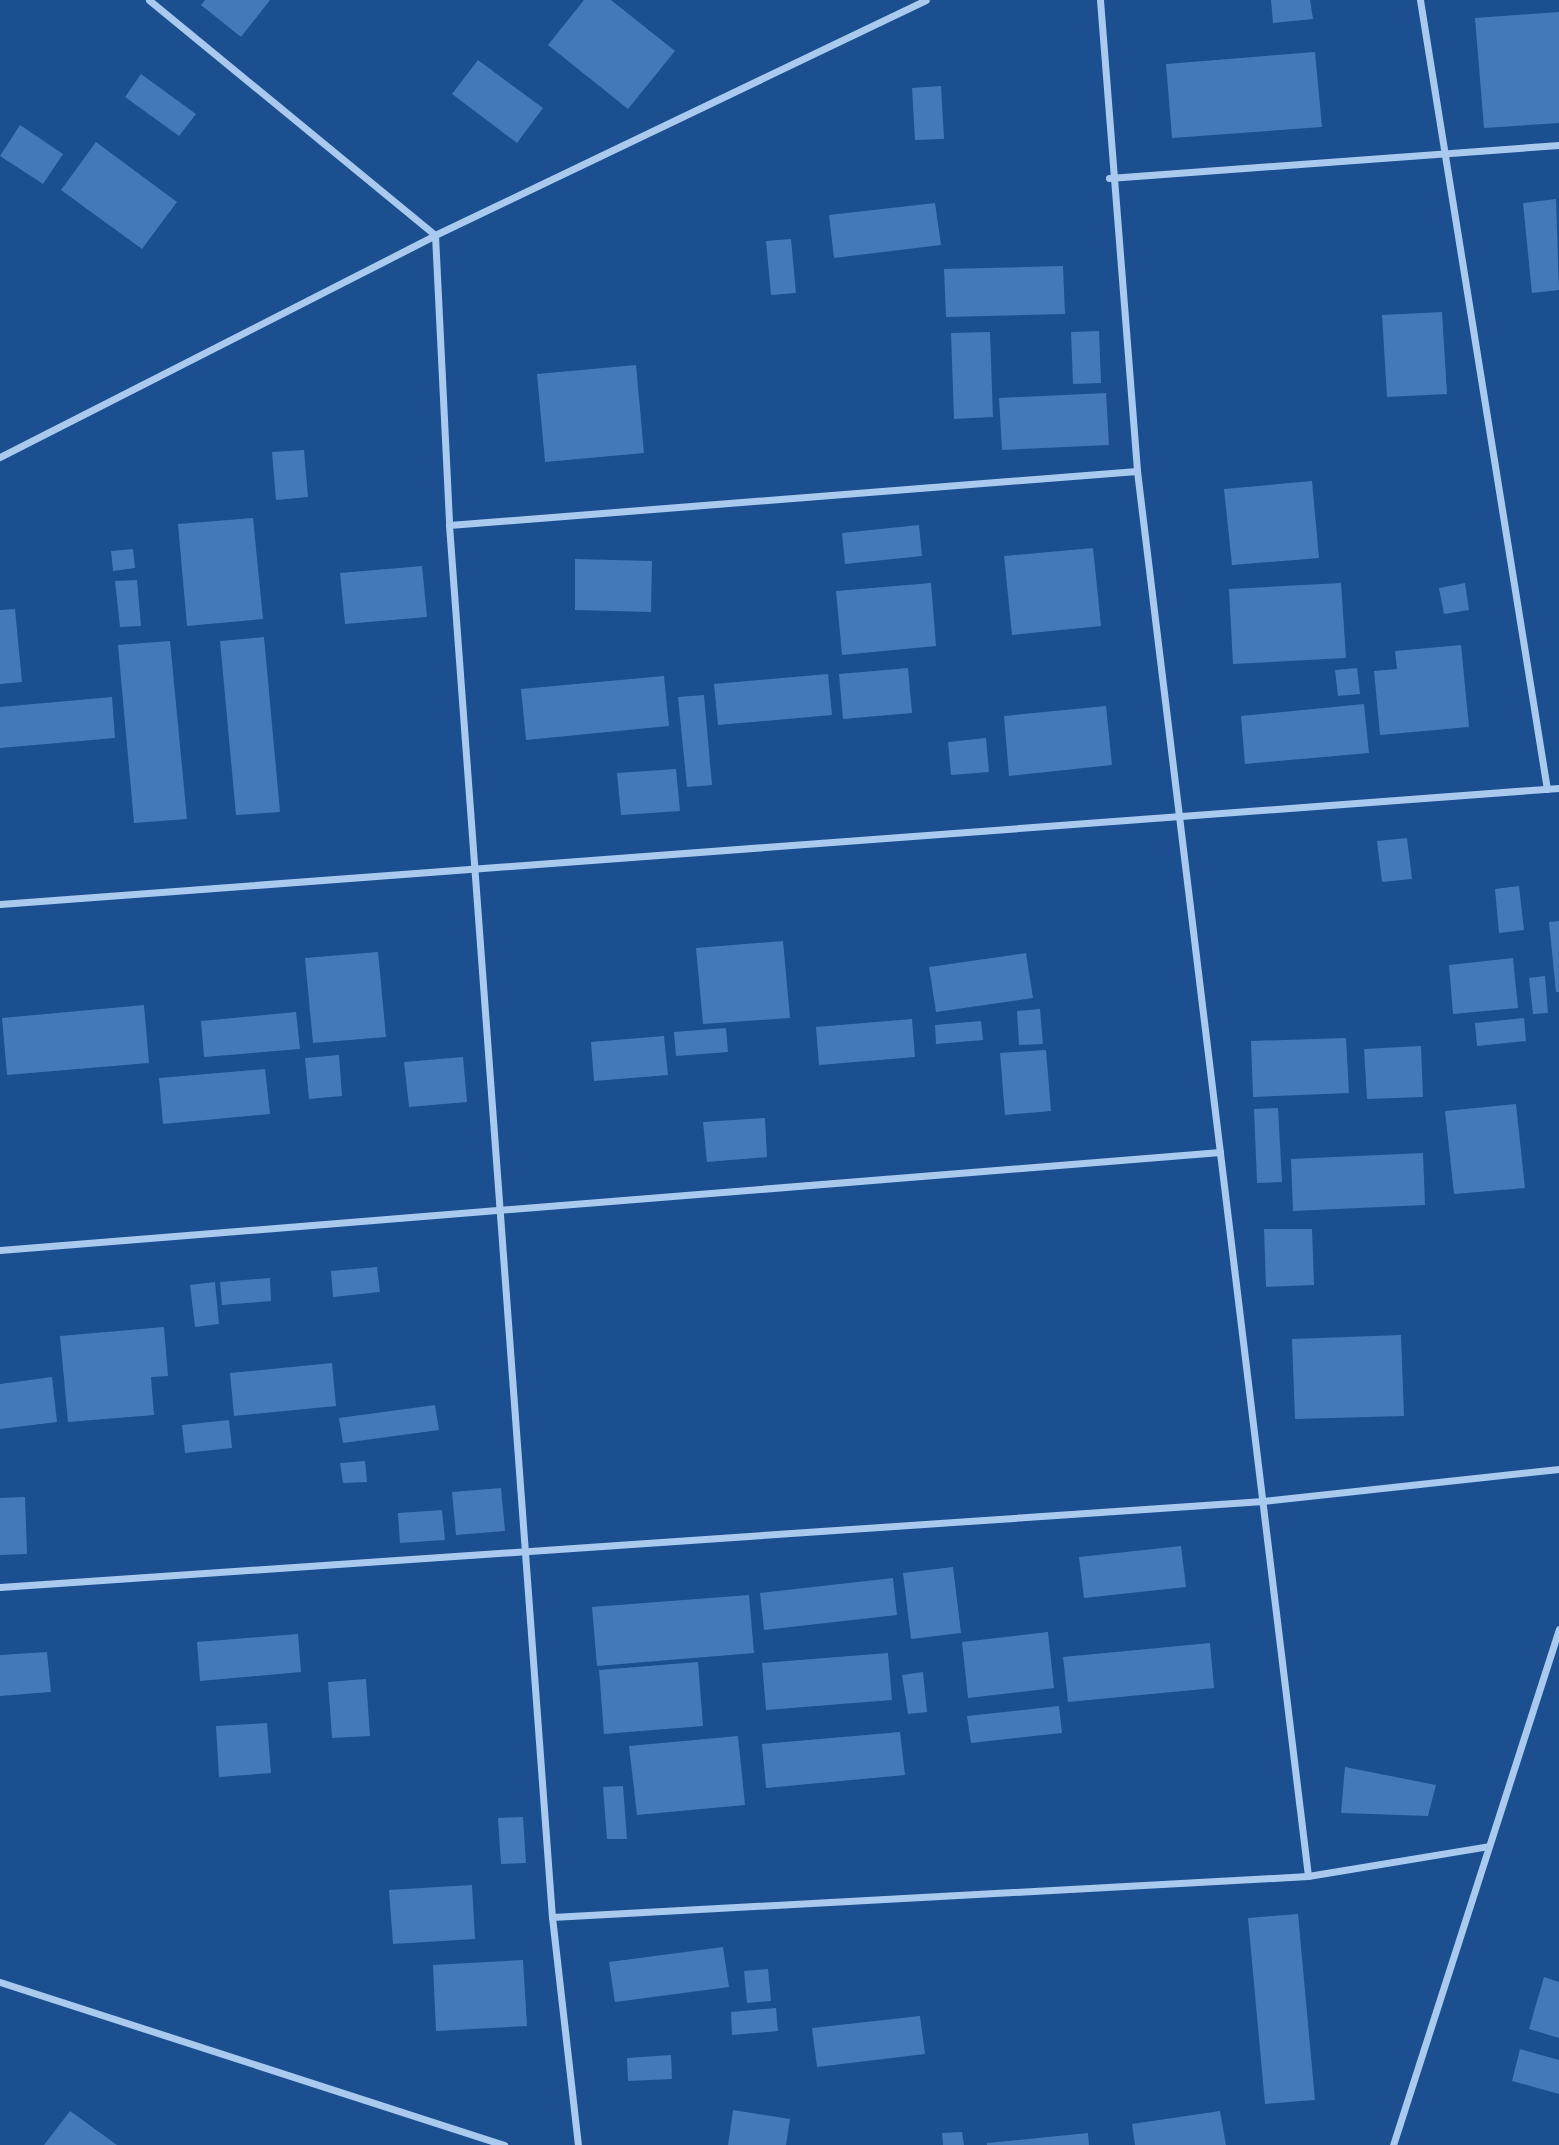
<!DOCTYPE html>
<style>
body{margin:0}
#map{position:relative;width:1559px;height:2145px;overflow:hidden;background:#1b4f8f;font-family:"PT Sans Narrow",sans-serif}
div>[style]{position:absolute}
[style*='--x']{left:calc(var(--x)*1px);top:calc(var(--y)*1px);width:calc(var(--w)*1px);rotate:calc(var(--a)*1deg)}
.building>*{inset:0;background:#4478b7}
.minor>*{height:7px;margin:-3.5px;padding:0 3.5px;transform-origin:3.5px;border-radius:3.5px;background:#a9c9ee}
span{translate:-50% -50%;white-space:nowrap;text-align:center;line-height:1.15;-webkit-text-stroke:5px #1b4f8f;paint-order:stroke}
</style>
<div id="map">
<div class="building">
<i style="clip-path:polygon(205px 0,270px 0,241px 37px,201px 5px)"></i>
<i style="clip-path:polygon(584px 0,611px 0,675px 51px,628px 109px,548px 45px)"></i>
<i style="clip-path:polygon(1271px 0,1310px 0,1313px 19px,1273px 23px)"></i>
<i style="clip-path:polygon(1559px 12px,1559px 123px,1484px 128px,1475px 18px)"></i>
<i style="clip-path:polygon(1315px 52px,1322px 127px,1172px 138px,1166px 64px)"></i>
<i style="clip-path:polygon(478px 60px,543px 108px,517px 143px,452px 94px)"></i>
<i style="clip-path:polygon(141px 74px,196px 114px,179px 136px,125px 97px)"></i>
<i style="clip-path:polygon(941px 86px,944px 139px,915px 140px,912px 88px)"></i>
<i style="clip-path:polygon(20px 125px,63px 154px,43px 184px,0 156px)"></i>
<i style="clip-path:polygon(96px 142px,177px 202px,142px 249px,61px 190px)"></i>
<i style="clip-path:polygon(1556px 199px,1559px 290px,1532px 293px,1523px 203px)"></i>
<i style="clip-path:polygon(935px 203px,941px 245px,834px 258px,829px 215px)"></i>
<i style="clip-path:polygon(791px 239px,796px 293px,771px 295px,766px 241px)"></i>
<i style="clip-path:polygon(1063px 266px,1065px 314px,946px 317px,944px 269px)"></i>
<i style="clip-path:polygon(1442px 312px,1447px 394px,1387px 397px,1382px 315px)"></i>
<i style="clip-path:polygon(1099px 331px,1101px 383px,1073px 384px,1071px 332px)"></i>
<i style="clip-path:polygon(990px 332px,993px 417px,954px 419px,951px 333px)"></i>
<i style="clip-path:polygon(636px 365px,644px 453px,545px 462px,537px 374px)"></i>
<i style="clip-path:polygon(1106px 393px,1109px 445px,1002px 450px,999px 398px)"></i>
<i style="clip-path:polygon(304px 450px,308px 497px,276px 500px,272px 452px)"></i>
<i style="clip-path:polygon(1312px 481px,1319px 558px,1232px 565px,1224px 489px)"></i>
<i style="clip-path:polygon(253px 518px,263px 619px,187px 626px,178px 524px)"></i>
<i style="clip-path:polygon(919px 525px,922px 556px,845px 564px,842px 533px)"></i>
<i style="clip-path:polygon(1093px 548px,1101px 626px,1012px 635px,1004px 556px)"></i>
<i style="clip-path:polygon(133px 549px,135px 568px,113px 571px,111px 551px)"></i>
<i style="clip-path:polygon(575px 559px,652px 561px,651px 612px,575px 610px)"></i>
<i style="clip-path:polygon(422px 566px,427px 617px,345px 624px,340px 573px)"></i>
<i style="clip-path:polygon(137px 580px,141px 626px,120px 627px,115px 581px)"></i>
<i style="clip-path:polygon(931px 583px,936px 646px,842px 655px,836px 591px)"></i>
<i style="clip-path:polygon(1341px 583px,1346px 658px,1233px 664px,1229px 589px)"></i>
<i style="clip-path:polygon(1465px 583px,1469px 610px,1444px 614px,1439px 588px)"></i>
<i style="clip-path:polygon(15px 609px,22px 682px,0 684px,0 610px)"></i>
<i style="clip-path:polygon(264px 637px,280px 812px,236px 815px,220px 641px)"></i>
<i style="clip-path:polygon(170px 641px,187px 819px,134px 823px,118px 645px)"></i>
<i style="clip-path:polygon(1461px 645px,1469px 727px,1380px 735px,1374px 671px,1397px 669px,1395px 651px)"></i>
<i style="clip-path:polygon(908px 668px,912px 713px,843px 719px,839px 674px)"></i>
<i style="clip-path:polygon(1357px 668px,1360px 694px,1338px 696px,1335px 670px)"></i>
<i style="clip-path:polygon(828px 674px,832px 715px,718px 725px,714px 684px)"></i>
<i style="clip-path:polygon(664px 676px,669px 726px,526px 740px,521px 689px)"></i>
<i style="clip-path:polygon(704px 695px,712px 785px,687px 787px,678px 697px)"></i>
<i style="clip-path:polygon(112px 697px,115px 738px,0 748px,0 707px)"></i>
<i style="clip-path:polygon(1364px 704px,1369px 753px,1245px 764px,1241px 716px)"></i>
<i style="clip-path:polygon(1106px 706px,1112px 765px,1009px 776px,1004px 716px)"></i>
<i style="clip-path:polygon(986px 738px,989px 772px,951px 775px,948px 742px)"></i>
<i style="clip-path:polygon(676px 769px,680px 811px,621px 815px,617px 773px)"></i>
<i style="clip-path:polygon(1407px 838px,1412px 879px,1382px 882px,1377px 841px)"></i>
<i style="clip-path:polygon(1519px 886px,1524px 930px,1499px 933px,1495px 889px)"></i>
<i style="clip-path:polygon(1559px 921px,1559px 992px,1556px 992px,1549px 922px)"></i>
<i style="clip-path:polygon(783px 941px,790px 1018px,703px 1024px,696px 948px)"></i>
<i style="clip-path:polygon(378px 952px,386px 1037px,313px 1043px,305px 958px)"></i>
<i style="clip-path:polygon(1026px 953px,1033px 998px,936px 1012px,929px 967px)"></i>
<i style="clip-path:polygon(1513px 958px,1518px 1008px,1453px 1014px,1449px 965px)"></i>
<i style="clip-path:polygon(1545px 976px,1548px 1013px,1533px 1014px,1529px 978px)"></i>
<i style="clip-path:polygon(144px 1005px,149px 1063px,7px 1075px,2px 1018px)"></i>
<i style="clip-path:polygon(1040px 1009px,1043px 1044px,1019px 1045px,1017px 1011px)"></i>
<i style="clip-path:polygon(296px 1012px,300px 1049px,204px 1057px,201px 1021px)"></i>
<i style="clip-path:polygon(1524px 1018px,1526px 1041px,1477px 1046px,1475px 1023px)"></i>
<i style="clip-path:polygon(912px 1019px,915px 1057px,819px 1065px,816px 1027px)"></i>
<i style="clip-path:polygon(981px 1021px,983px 1040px,936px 1044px,935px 1025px)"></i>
<i style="clip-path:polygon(726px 1028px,728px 1052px,676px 1056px,674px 1032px)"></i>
<i style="clip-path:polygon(664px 1036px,668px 1075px,594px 1081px,591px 1042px)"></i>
<i style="clip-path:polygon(1346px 1038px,1349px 1093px,1253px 1097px,1251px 1041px)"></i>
<i style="clip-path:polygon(1421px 1046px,1423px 1097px,1367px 1099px,1364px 1049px)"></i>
<i style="clip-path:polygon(1046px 1050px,1051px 1111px,1005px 1115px,1000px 1053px)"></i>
<i style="clip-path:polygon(339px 1055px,342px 1096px,309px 1099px,305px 1058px)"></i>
<i style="clip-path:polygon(463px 1057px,467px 1102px,409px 1107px,404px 1062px)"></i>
<i style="clip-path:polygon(265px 1069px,270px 1114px,163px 1124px,159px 1078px)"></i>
<i style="clip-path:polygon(1516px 1104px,1525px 1188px,1454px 1194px,1445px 1111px)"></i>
<i style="clip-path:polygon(1278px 1108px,1282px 1182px,1257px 1183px,1254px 1109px)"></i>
<i style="clip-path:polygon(765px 1118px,767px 1157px,707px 1162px,703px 1122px)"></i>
<i style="clip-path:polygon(1423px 1153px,1425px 1205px,1293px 1211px,1291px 1159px)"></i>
<i style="clip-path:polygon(1264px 1229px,1312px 1229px,1314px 1285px,1266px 1287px)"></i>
<i style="clip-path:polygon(377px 1267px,380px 1292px,333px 1297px,331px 1271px)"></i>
<i style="clip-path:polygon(270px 1278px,271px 1301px,222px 1305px,220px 1282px)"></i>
<i style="clip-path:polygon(215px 1282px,219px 1324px,195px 1327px,190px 1285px)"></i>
<i style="clip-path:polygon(164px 1327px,168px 1376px,151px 1377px,154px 1415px,68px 1422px,60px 1336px)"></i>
<i style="clip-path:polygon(1401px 1335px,1404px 1416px,1295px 1419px,1292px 1339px)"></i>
<i style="clip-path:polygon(332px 1363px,336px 1406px,234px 1416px,230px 1373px)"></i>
<i style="clip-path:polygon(52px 1377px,57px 1422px,0 1429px,0 1384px)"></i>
<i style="clip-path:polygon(435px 1405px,439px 1430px,343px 1443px,339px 1418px)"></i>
<i style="clip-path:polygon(229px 1420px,232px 1448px,185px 1453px,182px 1425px)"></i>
<i style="clip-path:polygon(365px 1461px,367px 1482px,343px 1483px,340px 1463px)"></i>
<i style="clip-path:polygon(501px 1488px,505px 1531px,456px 1535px,452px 1492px)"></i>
<i style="clip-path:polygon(25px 1497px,27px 1554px,0 1555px,0 1498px)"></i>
<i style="clip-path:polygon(442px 1510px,445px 1540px,400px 1543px,398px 1513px)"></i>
<i style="clip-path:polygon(1181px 1546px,1186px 1587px,1084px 1598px,1079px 1557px)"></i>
<i style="clip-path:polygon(953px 1567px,961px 1633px,911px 1639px,903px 1573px)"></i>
<i style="clip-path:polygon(893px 1578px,897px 1615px,764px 1630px,760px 1593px)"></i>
<i style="clip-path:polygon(749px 1595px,754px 1653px,597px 1666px,592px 1607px)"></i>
<i style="clip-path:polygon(1048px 1632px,1054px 1688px,968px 1698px,962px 1642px)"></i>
<i style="clip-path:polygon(298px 1634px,301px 1672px,200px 1681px,197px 1642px)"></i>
<i style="clip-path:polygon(1210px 1643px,1214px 1688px,1068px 1702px,1063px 1657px)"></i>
<i style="clip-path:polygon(47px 1652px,51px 1692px,0 1696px,0 1655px)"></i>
<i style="clip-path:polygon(888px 1653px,892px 1700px,766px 1710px,762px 1663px)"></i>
<i style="clip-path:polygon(698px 1662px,703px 1726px,604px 1734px,599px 1670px)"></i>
<i style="clip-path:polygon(923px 1672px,927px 1712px,908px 1714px,902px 1675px)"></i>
<i style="clip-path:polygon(366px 1679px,370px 1736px,332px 1738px,328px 1682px)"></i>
<i style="clip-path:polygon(1059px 1706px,1062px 1733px,971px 1743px,967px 1716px)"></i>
<i style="clip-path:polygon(267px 1723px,271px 1773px,219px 1777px,216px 1726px)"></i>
<i style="clip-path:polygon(900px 1732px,905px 1775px,766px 1788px,762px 1744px)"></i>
<i style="clip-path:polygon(738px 1736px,745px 1805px,637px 1815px,629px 1746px)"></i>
<i style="clip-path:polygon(1345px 1767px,1436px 1785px,1428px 1816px,1341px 1813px)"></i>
<i style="clip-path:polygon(623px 1786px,627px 1839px,607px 1839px,603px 1787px)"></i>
<i style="clip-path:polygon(523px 1817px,526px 1863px,501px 1864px,498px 1818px)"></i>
<i style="clip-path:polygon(472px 1885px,475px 1939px,393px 1944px,389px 1890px)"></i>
<i style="clip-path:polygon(1298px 1914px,1315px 2100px,1265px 2104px,1248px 1918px)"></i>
<i style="clip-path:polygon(723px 1947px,729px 1987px,615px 2002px,609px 1962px)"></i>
<i style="clip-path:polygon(523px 1960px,527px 2026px,436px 2031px,433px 1965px)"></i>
<i style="clip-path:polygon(768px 1969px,771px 2001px,747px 2003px,744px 1971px)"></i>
<i style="clip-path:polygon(1544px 1977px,1559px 1982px,1559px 2038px,1529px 2029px)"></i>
<i style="clip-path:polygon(776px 2008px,778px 2031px,732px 2035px,731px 2012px)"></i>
<i style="clip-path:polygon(920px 2016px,925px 2054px,817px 2067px,812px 2028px)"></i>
<i style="clip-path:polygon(1520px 2049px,1559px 2060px,1559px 2094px,1512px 2081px)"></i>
<i style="clip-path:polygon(671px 2055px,672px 2079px,628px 2081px,627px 2058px)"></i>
<i style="clip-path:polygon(733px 2110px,790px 2119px,786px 2145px,728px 2145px)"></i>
<i style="clip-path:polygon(70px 2111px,117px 2145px,44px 2145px)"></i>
<i style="clip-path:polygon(1220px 2111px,1226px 2145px,1135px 2145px,1132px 2124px)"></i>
<i style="clip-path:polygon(962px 2132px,964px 2145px,943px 2145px,942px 2133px)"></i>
<i style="clip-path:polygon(1088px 2133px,1089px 2145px,987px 2145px,987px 2143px)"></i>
</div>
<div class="minor">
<i style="--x:149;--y:0;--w:370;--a:39.4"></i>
<i style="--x:435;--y:235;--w:290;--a:87.2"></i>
<i style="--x:449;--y:525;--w:1396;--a:85.77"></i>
<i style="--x:552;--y:1917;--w:229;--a:83.5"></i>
<i style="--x:1100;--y:0;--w:472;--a:85.5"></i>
<i style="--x:1137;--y:471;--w:1415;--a:83.06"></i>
<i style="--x:1308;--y:1876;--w:183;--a:-9.4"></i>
<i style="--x:1420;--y:0;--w:799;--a:80.86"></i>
<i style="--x:1109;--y:178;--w:451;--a:-4.2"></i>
<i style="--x:0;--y:457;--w:488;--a:-27"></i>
<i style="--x:435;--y:235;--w:544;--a:-25.58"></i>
<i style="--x:449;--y:525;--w:690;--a:-4.49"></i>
<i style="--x:0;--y:904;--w:1563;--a:-4.26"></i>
<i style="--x:0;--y:1250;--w:1224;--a:-4.59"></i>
<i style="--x:0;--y:1587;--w:1266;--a:-3.9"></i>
<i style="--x:1263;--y:1501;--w:298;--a:-6.2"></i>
<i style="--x:552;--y:1917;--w:757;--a:-3.1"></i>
<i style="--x:0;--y:1982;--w:530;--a:17.92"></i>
<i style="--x:1393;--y:2145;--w:542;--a:-72.17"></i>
</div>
</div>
